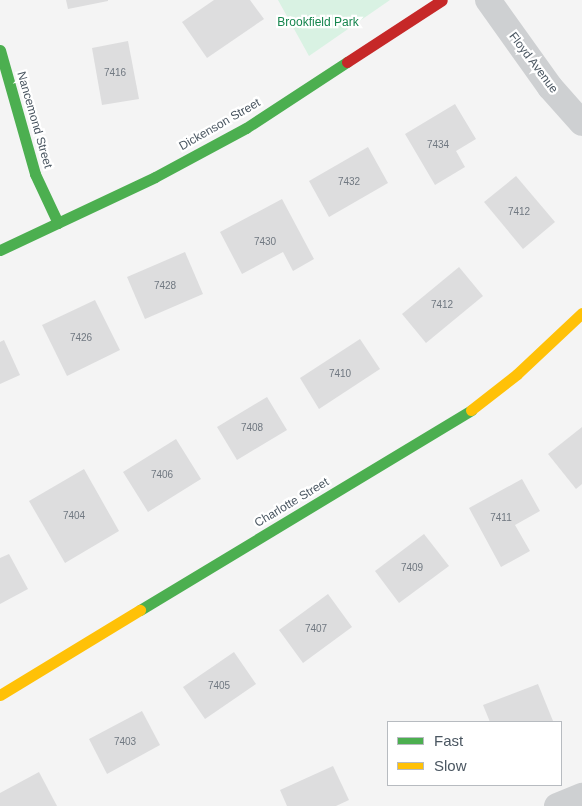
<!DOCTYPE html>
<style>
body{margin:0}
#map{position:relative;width:582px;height:806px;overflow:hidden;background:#f4f4f4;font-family:Arial,sans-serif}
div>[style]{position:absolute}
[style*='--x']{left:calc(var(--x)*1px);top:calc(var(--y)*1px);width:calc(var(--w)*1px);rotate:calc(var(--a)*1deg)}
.green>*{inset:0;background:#d9f2e3}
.building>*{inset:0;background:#ddddde}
.street>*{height:26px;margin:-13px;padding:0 13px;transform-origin:13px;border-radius:13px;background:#ced0d2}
.fast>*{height:11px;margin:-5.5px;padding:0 5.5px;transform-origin:5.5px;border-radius:5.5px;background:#4caf50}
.slow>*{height:11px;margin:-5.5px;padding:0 5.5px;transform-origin:5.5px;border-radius:5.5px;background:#ffc107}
.jam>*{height:11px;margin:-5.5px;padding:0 5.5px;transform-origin:5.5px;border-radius:5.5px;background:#c62828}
span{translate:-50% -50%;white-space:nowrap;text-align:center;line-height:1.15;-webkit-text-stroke:4.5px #fff;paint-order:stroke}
.number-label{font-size:10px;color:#707881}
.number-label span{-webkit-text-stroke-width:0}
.park-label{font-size:12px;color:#17864f}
.street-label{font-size:12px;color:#4a5661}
.legend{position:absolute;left:387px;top:721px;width:175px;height:65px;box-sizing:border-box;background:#fff;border:1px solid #b7bbc0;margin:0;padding:6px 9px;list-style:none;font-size:15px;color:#4a5661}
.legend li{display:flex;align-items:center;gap:10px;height:25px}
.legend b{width:25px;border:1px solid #b7bbc0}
</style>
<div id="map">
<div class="green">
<i style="clip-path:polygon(278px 0,390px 0,309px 56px)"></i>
</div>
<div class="building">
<i style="clip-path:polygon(66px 0,108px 0,108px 1px,68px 9px)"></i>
<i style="clip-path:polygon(214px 0,250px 0,264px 19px,207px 58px,182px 22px)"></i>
<i style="clip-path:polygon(128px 41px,139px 99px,102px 105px,92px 48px)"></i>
<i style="clip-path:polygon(455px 104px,476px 139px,456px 151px,465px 167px,435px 185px,405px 134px)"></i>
<i style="clip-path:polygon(368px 147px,388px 183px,329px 217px,309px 181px)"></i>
<i style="clip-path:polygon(516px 176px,555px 222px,523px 249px,484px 202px)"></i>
<i style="clip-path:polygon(282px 199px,314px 259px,293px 271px,283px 252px,242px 274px,220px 232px)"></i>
<i style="clip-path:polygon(185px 252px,203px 294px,145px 319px,127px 277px)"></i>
<i style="clip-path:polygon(459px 267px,483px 296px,426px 343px,402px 314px)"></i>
<i style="clip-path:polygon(95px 300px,120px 350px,67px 376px,42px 325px)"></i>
<i style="clip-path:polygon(360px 339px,380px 369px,319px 409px,300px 378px)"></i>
<i style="clip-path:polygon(4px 340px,20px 375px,0 384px,0 342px)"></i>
<i style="clip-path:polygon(267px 397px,287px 430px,237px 460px,217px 427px)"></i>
<i style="clip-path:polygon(582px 427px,582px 484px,576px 489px,548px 454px)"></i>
<i style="clip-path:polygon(176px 439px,201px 479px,148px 512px,123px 472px)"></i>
<i style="clip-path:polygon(84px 469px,119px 531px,65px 563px,29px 501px)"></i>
<i style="clip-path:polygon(522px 479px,540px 511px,515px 525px,530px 551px,501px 567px,469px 508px)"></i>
<i style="clip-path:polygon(424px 534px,449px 566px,399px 603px,375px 571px)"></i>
<i style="clip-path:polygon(9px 554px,28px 589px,0 604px,0 558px)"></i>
<i style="clip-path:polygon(328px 594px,352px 627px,303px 663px,279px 630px)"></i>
<i style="clip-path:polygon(234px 652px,256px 684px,205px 719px,183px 687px)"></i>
<i style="clip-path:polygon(538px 684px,553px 721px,490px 722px,483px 705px)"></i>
<i style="clip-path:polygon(142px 711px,160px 745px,107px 774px,89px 739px)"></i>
<i style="clip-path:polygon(333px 766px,349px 800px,336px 806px,287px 806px,280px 790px)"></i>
<i style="clip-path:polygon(39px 772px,57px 806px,0 806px,0 793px)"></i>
</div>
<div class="street">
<i style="--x:488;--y:0;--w:107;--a:54.5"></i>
<i style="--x:550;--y:87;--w:48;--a:48.4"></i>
<i style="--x:557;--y:806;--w:27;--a:-22"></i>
</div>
<div class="fast">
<i style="--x:0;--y:50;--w:129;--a:74.2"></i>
<i style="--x:35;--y:174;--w:54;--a:64.9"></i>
<i style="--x:0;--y:250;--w:171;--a:-25.2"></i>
<i style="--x:155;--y:177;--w:103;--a:-28.3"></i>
<i style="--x:246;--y:128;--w:121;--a:-33.2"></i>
<i style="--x:140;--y:610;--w:387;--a:-31.1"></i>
</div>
<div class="slow">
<i style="--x:471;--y:410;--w:58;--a:-38"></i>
<i style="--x:517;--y:374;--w:89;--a:-43.2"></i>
<i style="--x:0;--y:695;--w:164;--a:-31.3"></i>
</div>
<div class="jam">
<i style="--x:347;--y:62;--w:113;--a:-33.1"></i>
</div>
<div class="number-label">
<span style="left:115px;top:73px">7416</span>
<span style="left:438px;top:145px">7434</span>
<span style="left:349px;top:182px">7432</span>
<span style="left:519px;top:212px">7412</span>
<span style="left:265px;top:242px">7430</span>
<span style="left:165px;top:286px">7428</span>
<span style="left:442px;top:305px">7412</span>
<span style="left:81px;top:338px">7426</span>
<span style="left:340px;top:374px">7410</span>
<span style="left:252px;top:428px">7408</span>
<span style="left:162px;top:475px">7406</span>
<span style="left:74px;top:516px">7404</span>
<span style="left:501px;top:518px">7411</span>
<span style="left:412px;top:568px">7409</span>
<span style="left:316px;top:629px">7407</span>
<span style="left:219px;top:686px">7405</span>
<span style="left:125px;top:742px">7403</span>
</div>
<div class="park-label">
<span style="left:318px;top:23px">Brookfield Park</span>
</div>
<div class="street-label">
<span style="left:533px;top:63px;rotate:53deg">Floyd Avenue</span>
<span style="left:34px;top:120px;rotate:74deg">Nancemond Street</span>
<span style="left:220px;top:125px;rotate:-30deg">Dickenson Street</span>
<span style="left:292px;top:503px;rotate:-31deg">Charlotte Street</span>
</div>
<ul class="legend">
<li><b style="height:6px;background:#4caf50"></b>Fast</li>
<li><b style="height:6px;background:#ffc107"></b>Slow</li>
</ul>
</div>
